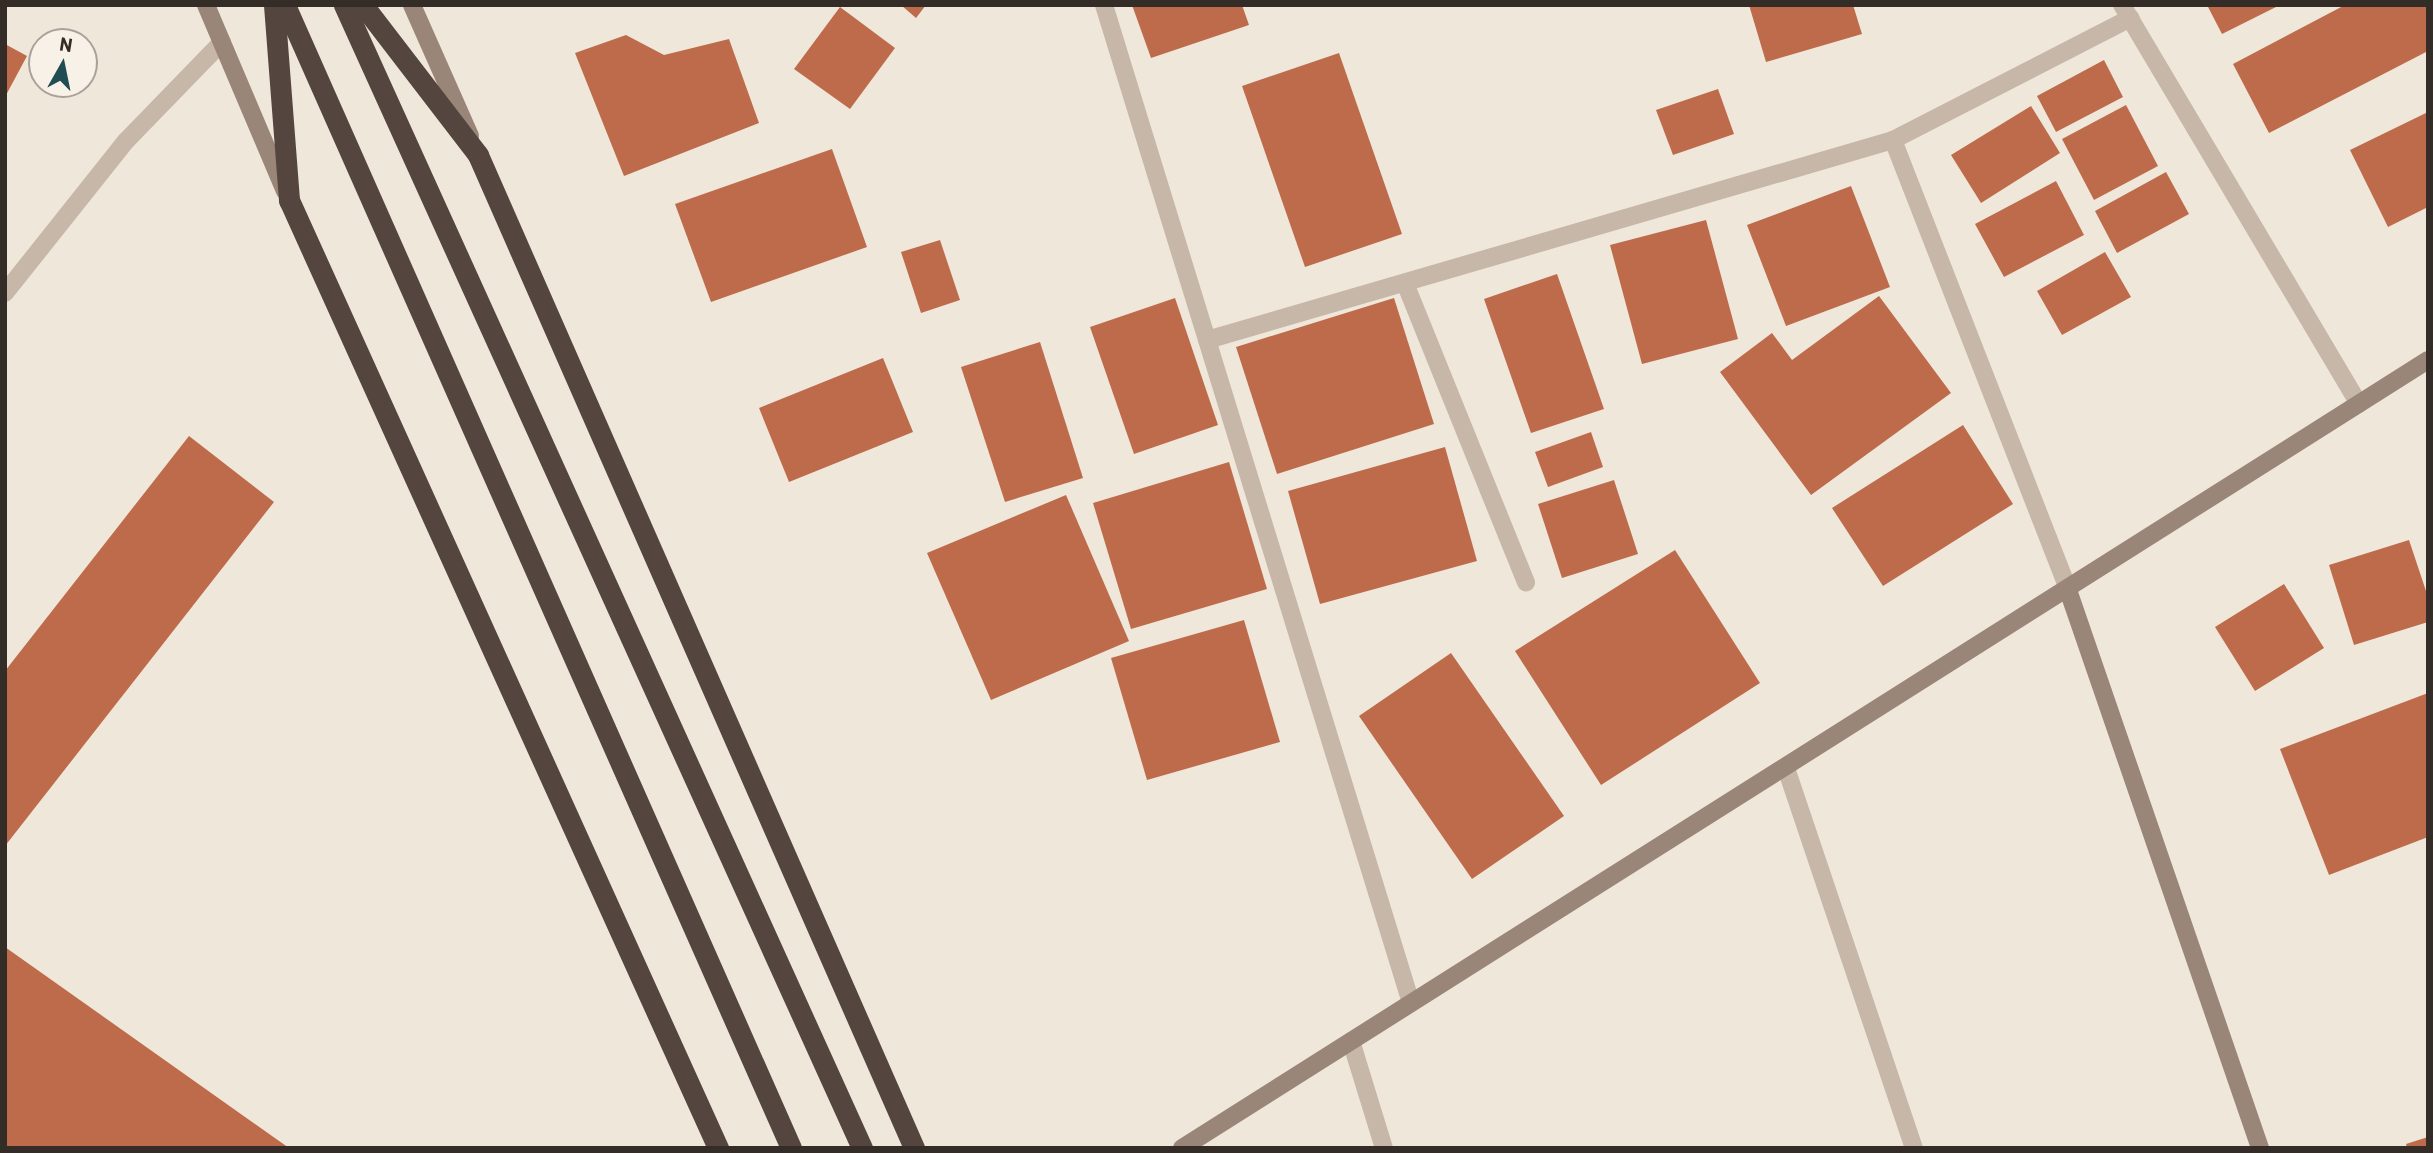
<!DOCTYPE html>
<style>
body{margin:0}
#map{position:relative;width:2433px;height:1153px;overflow:hidden;background:#f0e7db;font-family:Barlow,sans-serif}
div>[style]{position:absolute}
[style*='--x']{left:calc(var(--x)*1px);top:calc(var(--y)*1px);width:calc(var(--w)*1px);rotate:calc(var(--a)*1deg)}
.building>*{inset:0;background:#bd6b4b}
.street>*{height:18px;margin:-9px;padding:0 9px;transform-origin:9px;border-radius:9px;background:#c7b7a8}
.secondary>*{height:18px;margin:-9px;padding:0 9px;transform-origin:9px;border-radius:9px;background:#9a8679}
.highway>*{height:21px;margin:-10.5px;padding:0 10.5px;transform-origin:10.5px;border-radius:10.5px;background:#54463f}
span{translate:-50% -50%;white-space:nowrap;text-align:center;line-height:1.15;-webkit-text-stroke:6px #f8f1e7;paint-order:stroke}
.frame{position:absolute;inset:0;border:7px solid #342c27;pointer-events:none}
.north{position:absolute;left:28px;top:28px;width:70px;height:70px;box-sizing:border-box;background:#f8f1e7;border:2px solid #aaa29a;border-radius:50%;rotate:9deg;font-size:19px;font-weight:700;line-height:28px;text-align:center;color:#342c27}
.north::after{content:'';display:block;margin:auto;width:24px;height:32px;background:#204d53;clip-path:polygon(50% 0,100% 100%,50% 72%,0 100%)}
</style>
<div id="map">
<div class="building">
<i style="clip-path:polygon(901px 5px,926px 5px,916px 18px)"></i>
<i style="clip-path:polygon(1132px 5px,1242px 5px,1249px 25px,1151px 58px)"></i>
<i style="clip-path:polygon(1749px 5px,1853px 5px,1862px 34px,1766px 62px)"></i>
<i style="clip-path:polygon(2207px 5px,2280px 5px,2222px 34px)"></i>
<i style="clip-path:polygon(2345px 5px,2428px 5px,2428px 51px,2269px 133px,2233px 64px)"></i>
<i style="clip-path:polygon(840px 7px,895px 48px,850px 109px,794px 69px)"></i>
<i style="clip-path:polygon(626px 35px,664px 55px,729px 39px,759px 123px,624px 176px,575px 53px)"></i>
<i style="clip-path:polygon(5px 44px,27px 56px,5px 97px)"></i>
<i style="clip-path:polygon(1339px 53px,1402px 234px,1305px 267px,1242px 86px)"></i>
<i style="clip-path:polygon(2104px 60px,2123px 97px,2056px 132px,2037px 96px)"></i>
<i style="clip-path:polygon(1718px 89px,1734px 134px,1673px 155px,1656px 110px)"></i>
<i style="clip-path:polygon(2126px 105px,2158px 166px,2094px 200px,2062px 139px)"></i>
<i style="clip-path:polygon(2031px 106px,2060px 153px,1981px 203px,1951px 155px)"></i>
<i style="clip-path:polygon(2428px 112px,2428px 207px,2388px 227px,2350px 150px)"></i>
<i style="clip-path:polygon(832px 149px,867px 247px,711px 302px,675px 204px)"></i>
<i style="clip-path:polygon(2166px 172px,2189px 214px,2117px 253px,2095px 211px)"></i>
<i style="clip-path:polygon(2056px 181px,2084px 235px,2004px 277px,1975px 224px)"></i>
<i style="clip-path:polygon(1851px 186px,1890px 287px,1786px 326px,1747px 225px)"></i>
<i style="clip-path:polygon(1706px 220px,1738px 339px,1642px 364px,1610px 245px)"></i>
<i style="clip-path:polygon(940px 240px,960px 300px,921px 313px,901px 252px)"></i>
<i style="clip-path:polygon(2105px 252px,2131px 297px,2062px 335px,2037px 291px)"></i>
<i style="clip-path:polygon(1557px 274px,1604px 409px,1531px 433px,1484px 299px)"></i>
<i style="clip-path:polygon(1879px 296px,1951px 393px,1811px 495px,1720px 372px,1772px 333px,1792px 360px)"></i>
<i style="clip-path:polygon(1175px 298px,1218px 425px,1134px 454px,1090px 327px)"></i>
<i style="clip-path:polygon(1394px 298px,1434px 424px,1277px 474px,1236px 347px)"></i>
<i style="clip-path:polygon(1040px 342px,1083px 478px,1005px 502px,961px 367px)"></i>
<i style="clip-path:polygon(883px 358px,913px 432px,789px 482px,759px 408px)"></i>
<i style="clip-path:polygon(1963px 425px,2013px 504px,1883px 586px,1832px 508px)"></i>
<i style="clip-path:polygon(1591px 432px,1603px 467px,1548px 487px,1535px 452px)"></i>
<i style="clip-path:polygon(189px 436px,274px 502px,5px 846px,5px 671px)"></i>
<i style="clip-path:polygon(1445px 447px,1477px 561px,1320px 604px,1288px 491px)"></i>
<i style="clip-path:polygon(1229px 462px,1267px 589px,1131px 629px,1093px 503px)"></i>
<i style="clip-path:polygon(1614px 480px,1638px 554px,1562px 578px,1538px 504px)"></i>
<i style="clip-path:polygon(1066px 495px,1129px 641px,991px 700px,927px 553px)"></i>
<i style="clip-path:polygon(2409px 540px,2428px 597px,2428px 622px,2354px 645px,2329px 565px)"></i>
<i style="clip-path:polygon(1675px 550px,1760px 683px,1601px 785px,1515px 651px)"></i>
<i style="clip-path:polygon(2284px 584px,2324px 648px,2255px 691px,2215px 627px)"></i>
<i style="clip-path:polygon(1244px 620px,1280px 742px,1147px 780px,1111px 658px)"></i>
<i style="clip-path:polygon(1451px 653px,1564px 816px,1472px 879px,1359px 716px)"></i>
<i style="clip-path:polygon(2428px 693px,2428px 837px,2329px 875px,2280px 749px)"></i>
<i style="clip-path:polygon(5px 947px,289px 1148px,5px 1148px)"></i>
<i style="clip-path:polygon(2428px 1137px,2428px 1148px,2407px 1148px,2406px 1144px)"></i>
</div>
<div class="street">
<i style="--x:1104;--y:5;--w:1044;--a:72.9"></i>
<i style="--x:2122;--y:5;--w:464;--a:59.3"></i>
<i style="--x:1893;--y:140;--w:267;--a:-27.2"></i>
<i style="--x:1405;--y:283;--w:323;--a:68"></i>
<i style="--x:5;--y:293;--w:194;--a:-51.5"></i>
<i style="--x:126;--y:141;--w:138;--a:-45.9"></i>
<i style="--x:1207;--y:340;--w:715;--a:-16.25"></i>
<i style="--x:1893;--y:140;--w:483;--a:68.7"></i>
<i style="--x:1786;--y:768;--w:401;--a:71.4"></i>
<i style="--x:1351;--y:1041;--w:112;--a:72.9"></i>
</div>
<div class="secondary">
<i style="--x:206;--y:5;--w:202;--a:67"></i>
<i style="--x:412;--y:5;--w:143;--a:66.1"></i>
<i style="--x:2068;--y:590;--w:590;--a:71.01"></i>
<i style="--x:1182;--y:1148;--w:1474;--a:-32.31"></i>
</div>
<div class="highway">
<i style="--x:274;--y:5;--w:196;--a:85.6"></i>
<i style="--x:289;--y:200;--w:1041;--a:65.65"></i>
<i style="--x:285;--y:5;--w:1250;--a:66.12"></i>
<i style="--x:344;--y:5;--w:1255;--a:65.62"></i>
<i style="--x:363;--y:5;--w:189;--a:52.5"></i>
<i style="--x:478;--y:155;--w:1085;--a:66.29"></i>
</div>
<div class="frame"></div>
<div class="north">N</div>
</div>
